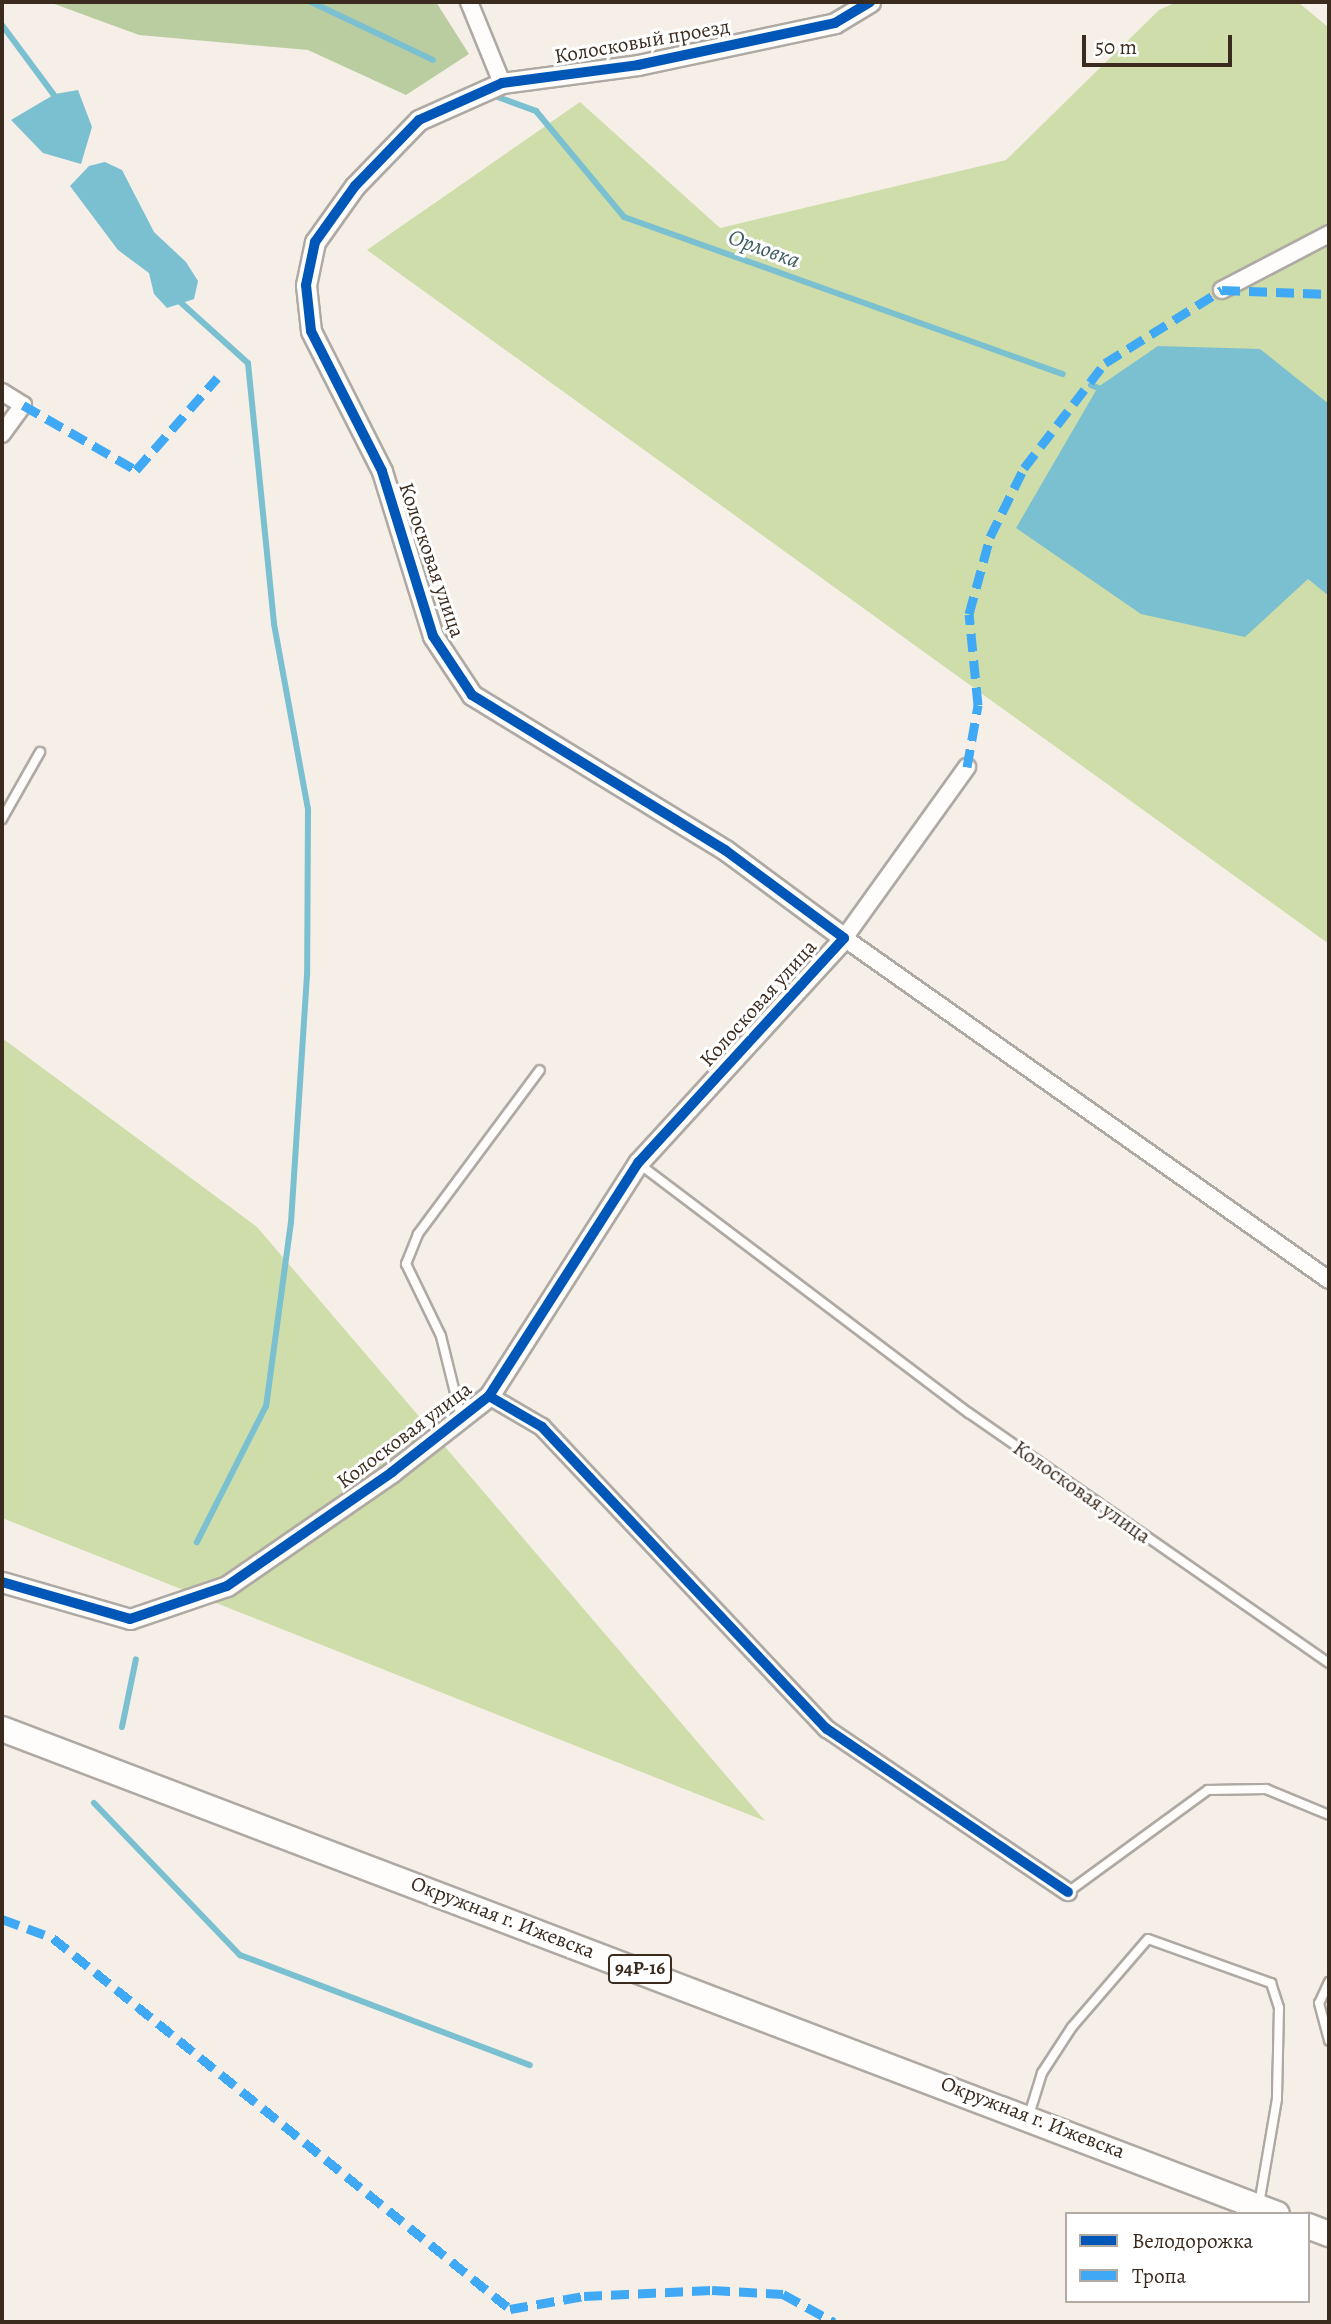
<!DOCTYPE html>
<meta charset="utf-8">
<style>
body{margin:0}
#map{position:relative;width:1331px;height:2324px;overflow:hidden;background:#f5efe8;font-family:Alegreya,serif}
div>[style]{position:absolute}
[style*='--x']{left:calc(var(--x)*1px);top:calc(var(--y)*1px);width:calc(var(--w)*1px);rotate:calc(var(--a)*1deg)}
.green>*{inset:0;background:#cedda9}
.forest>*{inset:0;background:#bacda1}
.water>*{inset:0;background:#7ac0d0}
.stream>*{height:6px;margin:-3px;padding:0 3px;transform-origin:3px;border-radius:3px;background:#7ac0d0}
.roads{filter:drop-shadow(2px 0 #afa9a4) drop-shadow(-2px 0 #afa9a4) drop-shadow(0 2px #afa9a4) drop-shadow(0 -2px #afa9a4)}
.service>*{height:8px;margin:-4px;padding:0 4px;transform-origin:4px;border-radius:4px;background:#fefdfc}
.minor>*{height:16px;margin:-8px;padding:0 8px;transform-origin:8px;border-radius:8px;background:#fefdfc}
.tertiary>*{height:19px;margin:-9.5px;padding:0 9.5px;transform-origin:9.5px;border-radius:9.5px;background:#fefdfc}
.primary>*{height:24px;margin:-12px;padding:0 12px;transform-origin:12px;border-radius:12px;background:#fefdfc}
.quiet>*{height:9px;margin-top:-4.5px;transform-origin:0;background:repeating-linear-gradient(90deg,#3fa9f5 0 18px,transparent 0 27px)}
.cycleway>*{height:10px;margin:-5px;padding:0 5px;transform-origin:5px;border-radius:5px;background:#0057b8}
span{translate:-50% -50%;white-space:nowrap;text-align:center;line-height:1.15;-webkit-text-stroke:6px #fff;paint-order:stroke}
.shield-label span{padding:2px 5px;background:#fff;border:2px solid;border-radius:5px;-webkit-text-stroke-width:0}
.shield-label{font-size:19px;color:#3b2a1e;font-weight:700}
.street-label{font-size:21px;color:#3b2a1e}
.water-label{font-size:23px;color:#3f5e61;font-style:italic}
.frame{position:absolute;inset:0;border:4px solid #3b2a1e;pointer-events:none}
.legend{position:absolute;left:1065px;top:2212px;width:245px;height:91px;box-sizing:border-box;background:#fff;border:2px solid #b1aaa5;margin:0;padding:9px 12px;list-style:none;font-size:21px;color:#3b2a1e}
.legend li{display:flex;align-items:center;gap:14px;height:35px}
.legend b{width:35px;border:2px solid #b1aaa5}
.scale{position:absolute;left:1082px;top:35px;width:150px;height:32px;box-sizing:border-box;border:4px solid #3b2a1e;border-top:0;padding-left:9px;font-size:21px;line-height:24px;white-space:nowrap;color:#3b2a1e;-webkit-text-stroke:5px #fff;paint-order:stroke}
</style>
<div id="map">
<div class="green">
<i style="clip-path:polygon(1177px 2px,1298px 2px,1329px 28px,1329px 944px,367px 250px,580px 102px,720px 228px,1006px 160px,1159px 10px)"></i>
<i style="clip-path:polygon(2px 1038px,257px 1227px,765px 1821px,2px 1518px)"></i>
</div>
<div class="forest">
<i style="clip-path:polygon(49px 2px,436px 2px,469px 54px,406px 95px,308px 50px,139px 35px)"></i>
</div>
<div class="water">
<i style="clip-path:polygon(78px 90px,92px 127px,81px 164px,43px 153px,11px 120px,55px 94px)"></i>
<i style="clip-path:polygon(105px 162px,122px 170px,154px 232px,186px 262px,198px 281px,194px 299px,167px 308px,154px 294px,149px 273px,118px 250px,70px 186px,89px 166px)"></i>
<i style="clip-path:polygon(1158px 346px,1260px 349px,1329px 404px,1329px 596px,1308px 579px,1245px 637px,1141px 614px,1016px 528px,1098px 387px)"></i>
</div>
<div class="stream">
<i style="--x:311;--y:2;--w:135;--a:25.4"></i>
<i style="--x:2;--y:25;--w:92;--a:53.4"></i>
<i style="--x:495;--y:96;--w:44;--a:20.1"></i>
<i style="--x:536;--y:111;--w:138;--a:50.3"></i>
<i style="--x:624;--y:217;--w:466;--a:19.7"></i>
<i style="--x:178;--y:300;--w:94;--a:42"></i>
<i style="--x:248;--y:363;--w:262;--a:84.3"></i>
<i style="--x:274;--y:624;--w:188;--a:79.6"></i>
<i style="--x:308;--y:809;--w:166;--a:90.3"></i>
<i style="--x:307;--y:975;--w:248;--a:93.7"></i>
<i style="--x:291;--y:1222;--w:186;--a:97.7"></i>
<i style="--x:266;--y:1406;--w:153;--a:116.9"></i>
<i style="--x:1091;--y:385;--w:13;--a:23"></i>
<i style="--x:122;--y:1727;--w:69;--a:-78.4"></i>
<i style="--x:94;--y:1803;--w:211;--a:46.2"></i>
<i style="--x:240;--y:1955;--w:310;--a:20.8"></i>
</div>
<div class="roads">
<div class="service">
<i style="--x:2;--y:819;--w:77;--a:-60.4"></i>
<i style="--x:638;--y:1163;--w:415;--a:37.1"></i>
<i style="--x:969;--y:1413;--w:438;--a:34.8"></i>
<i style="--x:461;--y:1417;--w:83;--a:-103.9"></i>
<i style="--x:441;--y:1336;--w:80;--a:-115.9"></i>
<i style="--x:406;--y:1264;--w:32;--a:-68"></i>
<i style="--x:418;--y:1234;--w:204;--a:-53.4"></i>
<i style="--x:1068;--y:1892;--w:173;--a:-36.1"></i>
<i style="--x:1208;--y:1790;--w:58;--a:-1"></i>
<i style="--x:1266;--y:1789;--w:68;--a:22.4"></i>
<i style="--x:1329;--y:1982;--w:23;--a:115"></i>
<i style="--x:1319;--y:2003;--w:39;--a:75"></i>
<i style="--x:1029;--y:2115;--w:44;--a:-72.8"></i>
<i style="--x:1042;--y:2073;--w:55;--a:-56.9"></i>
<i style="--x:1072;--y:2027;--w:116;--a:-49.2"></i>
<i style="--x:1148;--y:1939;--w:131;--a:19.7"></i>
<i style="--x:1271;--y:1983;--w:26;--a:72"></i>
<i style="--x:1279;--y:2008;--w:91;--a:91.3"></i>
<i style="--x:1277;--y:2099;--w:107;--a:99.7"></i>
</div>
<div class="minor">
<i style="--x:469;--y:2;--w:87;--a:67.8"></i>
<i style="--x:1222;--y:290;--w:121;--a:-27.6"></i>
<i style="--x:2;--y:392;--w:25;--a:32"></i>
<i style="--x:23;--y:405;--w:36;--a:126"></i>
<i style="--x:967;--y:767;--w:211;--a:125.7"></i>
<i style="--x:844;--y:938;--w:593;--a:35.19"></i>
<i style="--x:489;--y:1396;--w:61;--a:30.3"></i>
<i style="--x:542;--y:1427;--w:415;--a:46.7"></i>
<i style="--x:827;--y:1729;--w:291;--a:34.1"></i>
</div>
<div class="tertiary">
<i style="--x:2;--y:1582;--w:133;--a:16.1"></i>
<i style="--x:130;--y:1619;--w:102;--a:-18.8"></i>
<i style="--x:227;--y:1586;--w:201;--a:-34.6"></i>
<i style="--x:392;--y:1472;--w:123;--a:-38.1"></i>
<i style="--x:489;--y:1396;--w:277;--a:-57.4"></i>
<i style="--x:638;--y:1163;--w:305;--a:-47.5"></i>
<i style="--x:844;--y:938;--w:148;--a:-143.5"></i>
<i style="--x:725;--y:850;--w:297;--a:-148.5"></i>
<i style="--x:472;--y:695;--w:71;--a:-123.5"></i>
<i style="--x:433;--y:636;--w:173;--a:-107.2"></i>
<i style="--x:382;--y:471;--w:157;--a:-116.9"></i>
<i style="--x:311;--y:331;--w:46;--a:-96.2"></i>
<i style="--x:306;--y:285;--w:44;--a:-78.2"></i>
<i style="--x:315;--y:242;--w:69;--a:-54.5"></i>
<i style="--x:355;--y:186;--w:92;--a:-45.9"></i>
<i style="--x:419;--y:120;--w:91;--a:-24"></i>
<i style="--x:502;--y:83;--w:137;--a:-7.5"></i>
<i style="--x:638;--y:65;--w:201;--a:-12"></i>
<i style="--x:835;--y:23;--w:41;--a:-31"></i>
</div>
<div class="primary">
<i style="--x:2;--y:1729;--w:1364;--a:20.83"></i>
<i style="--x:1308;--y:2226;--w:22;--a:21"></i>
</div>
</div>
<div class="quiet">
<i style="--x:23;--y:405;--w:130;--a:29.9"></i>
<i style="--x:136;--y:470;--w:123;--a:-48.6"></i>
<i style="--x:967;--y:767;--w:63;--a:-79.9"></i>
<i style="--x:978;--y:705;--w:91;--a:-95.6"></i>
<i style="--x:969;--y:614;--w:80;--a:-74.7"></i>
<i style="--x:990;--y:537;--w:77;--a:-63.8"></i>
<i style="--x:1024;--y:468;--w:133;--a:-52.4"></i>
<i style="--x:1105;--y:363;--w:138;--a:-32"></i>
<i style="--x:1222;--y:290;--w:107;--a:2.1"></i>
<i style="--x:2;--y:1919;--w:54;--a:20.4"></i>
<i style="--x:53;--y:1938;--w:589;--a:39.07"></i>
<i style="--x:510;--y:2309;--w:75;--a:-10"></i>
<i style="--x:584;--y:2296;--w:128;--a:-2.7"></i>
<i style="--x:712;--y:2290;--w:71;--a:3.2"></i>
<i style="--x:783;--y:2294;--w:58;--a:28.8"></i>
</div>
<div class="cycleway">
<i style="--x:489;--y:1396;--w:61;--a:30.3"></i>
<i style="--x:542;--y:1427;--w:415;--a:46.7"></i>
<i style="--x:827;--y:1729;--w:291;--a:34.1"></i>
<i style="--x:2;--y:1582;--w:133;--a:16.1"></i>
<i style="--x:130;--y:1619;--w:102;--a:-18.8"></i>
<i style="--x:227;--y:1586;--w:201;--a:-34.6"></i>
<i style="--x:392;--y:1472;--w:123;--a:-38.1"></i>
<i style="--x:489;--y:1396;--w:277;--a:-57.4"></i>
<i style="--x:638;--y:1163;--w:305;--a:-47.5"></i>
<i style="--x:844;--y:938;--w:148;--a:-143.5"></i>
<i style="--x:725;--y:850;--w:297;--a:-148.5"></i>
<i style="--x:472;--y:695;--w:71;--a:-123.5"></i>
<i style="--x:433;--y:636;--w:173;--a:-107.2"></i>
<i style="--x:382;--y:471;--w:157;--a:-116.9"></i>
<i style="--x:311;--y:331;--w:46;--a:-96.2"></i>
<i style="--x:306;--y:285;--w:44;--a:-78.2"></i>
<i style="--x:315;--y:242;--w:69;--a:-54.5"></i>
<i style="--x:355;--y:186;--w:92;--a:-45.9"></i>
<i style="--x:419;--y:120;--w:91;--a:-24"></i>
<i style="--x:502;--y:83;--w:137;--a:-7.5"></i>
<i style="--x:638;--y:65;--w:201;--a:-12"></i>
<i style="--x:835;--y:23;--w:41;--a:-31"></i>
</div>
<div class="shield-label">
<span style="left:640px;top:1969px">94Р-16</span>
</div>
<div class="street-label">
<span style="left:642px;top:41px;rotate:-10deg">Колосковый проезд</span>
<span style="left:432px;top:560px;rotate:71deg">Колосковая улица</span>
<span style="left:758px;top:1003px;rotate:-48deg">Колосковая улица</span>
<span style="left:404px;top:1435px;rotate:-37deg">Колосковая улица</span>
<span style="left:1082px;top:1492px;rotate:35deg">Колосковая улица</span>
<span style="left:503px;top:1917px;rotate:21deg">Окружная г. Ижевска</span>
<span style="left:1033px;top:2117px;rotate:21deg">Окружная г. Ижевска</span>
</div>
<div class="water-label">
<span style="left:764px;top:249px;rotate:20deg">Орловка</span>
</div>
<div class="frame"></div>
<ul class="legend">
<li><b style="height:9px;background:#0057b8"></b>Велодорожка</li>
<li><b style="height:9px;background:#3fa9f5"></b>Тропа</li>
</ul>
<div class="scale">50 m</div>
</div>
